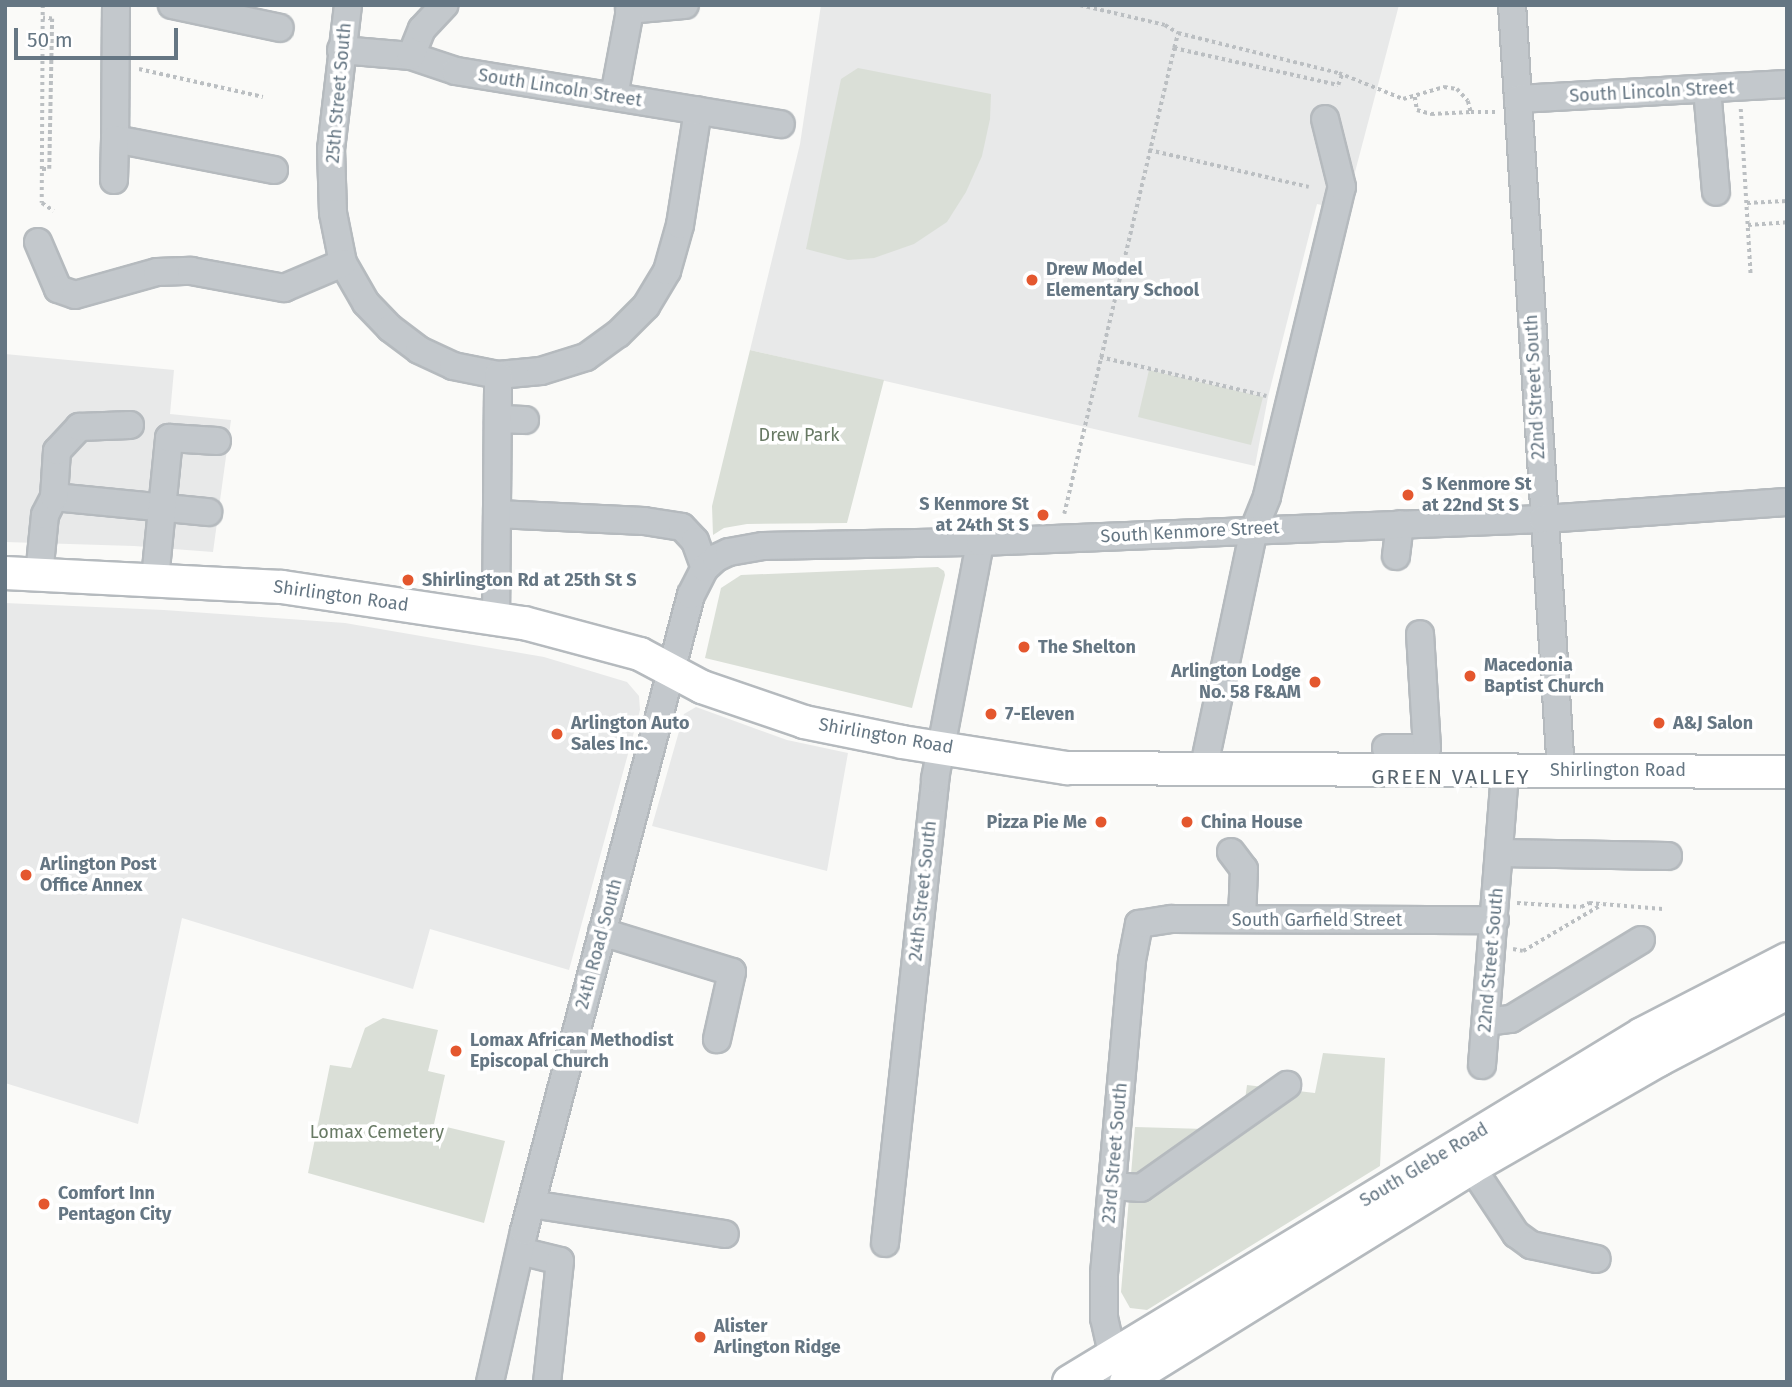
<!DOCTYPE html>
<style>
body{margin:0}
#map{position:relative;width:1792px;height:1387px;overflow:hidden;background:#fafaf8;font-family:"Fira Sans",sans-serif}
div>[style]{position:absolute}
[style*='--x']{left:calc(var(--x)*1px);top:calc(var(--y)*1px);width:calc(var(--w)*1px);rotate:calc(var(--a)*1deg)}
.built>*{inset:0;background:#e8e9e9}
.green>*{inset:0;background:#dadfd7}
.path>*{height:3.5px;margin-top:-1.75px;transform-origin:0;background:repeating-linear-gradient(90deg,#bbbfc2 0 3.5px,transparent 0 7px)}
.roads{filter:drop-shadow(2px 0 #b5babe) drop-shadow(-2px 0 #b5babe) drop-shadow(0 2px #b5babe) drop-shadow(0 -2px #b5babe)}
.minor>*{height:26px;margin:-13px;padding:0 13px;transform-origin:13px;border-radius:13px;background:#c3c8cc}
.major>*{height:32px;margin:-16px;padding:0 16px;transform-origin:16px;border-radius:16px;background:#fff}
.dots>*{width:19px;height:19px;translate:-50% -50%;box-sizing:border-box;border:4px solid #fff;border-radius:50%}
span{translate:-50% -50%;white-space:nowrap;text-align:center;line-height:1.15;-webkit-text-stroke:7px #fff;paint-order:stroke}
.street-label{font-size:18px;color:#657683}
.poi-label{font-size:18px;color:#657683;font-weight:700}
.left{translate:0 -50%;text-align:left}
.right{translate:-100% -50%;text-align:right}
.park-label{font-size:18px;color:#687a64}
.quarter-label{font-size:21px;color:#57646e;letter-spacing:2px}
.frame{position:absolute;inset:0;border:7px solid #657683;pointer-events:none}
.scale{position:absolute;left:14px;top:28px;width:164px;height:32px;box-sizing:border-box;border:4px solid #657683;border-top:0;padding-left:9px;font-size:21px;line-height:24px;white-space:nowrap;color:#657683;-webkit-text-stroke:5px #fff;paint-order:stroke}
</style>
<div id="map">
<div class="built">
<i style="clip-path:polygon(821px 5px,1399px 5px,1345px 210px,1317px 204px,1268px 397px,1255px 466px,750px 350px,800px 144px)"></i>
<i style="clip-path:polygon(5px 354px,174px 370px,170px 414px,231px 420px,213px 552px,134px 546px,5px 542px)"></i>
<i style="clip-path:polygon(5px 603px,164px 610px,345px 623px,544px 657px,627px 682px,639px 696px,640px 710px,569px 970px,430px 929px,413px 989px,182px 918px,138px 1124px,5px 1083px)"></i>
<i style="clip-path:polygon(696px 707px,787px 740px,848px 753px,827px 871px,652px 826px,684px 714px)"></i>
</div>
<div class="green">
<i style="clip-path:polygon(858px 68px,991px 94px,990px 119px,982px 156px,966px 192px,947px 222px,914px 244px,874px 258px,848px 260px,806px 249px,841px 79px)"></i>
<i style="clip-path:polygon(750px 350px,884px 380px,847px 523px,747px 524px,724px 528px,713px 535px,712px 506px)"></i>
<i style="clip-path:polygon(1149px 370px,1263px 397px,1251px 445px,1138px 417px)"></i>
<i style="clip-path:polygon(938px 567px,944px 571px,945px 575px,912px 708px,705px 658px,721px 588px,741px 575px)"></i>
<i style="clip-path:polygon(383px 1018px,438px 1030px,428px 1071px,445px 1075px,434px 1124px,505px 1141px,484px 1223px,308px 1173px,330px 1065px,351px 1068px,365px 1028px)"></i>
<i style="clip-path:polygon(1323px 1053px,1385px 1058px,1380px 1166px,1147px 1310px,1130px 1308px,1121px 1292px,1135px 1127px,1241px 1130px,1247px 1085px,1315px 1093px)"></i>
</div>
<div class="path">
<i style="--x:43;--y:5;--w:198;--a:90.3"></i>
<i style="--x:42;--y:203;--w:14;--a:34"></i>
<i style="--x:1080;--y:5;--w:87;--a:13.2"></i>
<i style="--x:1165;--y:25;--w:15;--a:32"></i>
<i style="--x:1174;--y:48;--w:16;--a:-75"></i>
<i style="--x:1178;--y:33;--w:166;--a:14"></i>
<i style="--x:1339;--y:73;--w:69;--a:22.1"></i>
<i style="--x:1403;--y:99;--w:43;--a:-16.3"></i>
<i style="--x:1444;--y:87;--w:13;--a:9"></i>
<i style="--x:1457;--y:89;--w:16;--a:47"></i>
<i style="--x:1468;--y:101;--w:11;--a:75"></i>
<i style="--x:1471;--y:112;--w:24;--a:0"></i>
<i style="--x:139;--y:69;--w:127;--a:12.7"></i>
<i style="--x:1415;--y:97;--w:13;--a:81"></i>
<i style="--x:1417;--y:110;--w:15;--a:16"></i>
<i style="--x:1431;--y:114;--w:40;--a:-2.9"></i>
<i style="--x:1741;--y:109;--w:166;--a:86.6"></i>
<i style="--x:1149;--y:150;--w:164;--a:13"></i>
<i style="--x:42;--y:169;--w:7;--a:0"></i>
<i style="--x:49;--y:169;--w:150;--a:-88.9"></i>
<i style="--x:52;--y:19;--w:9;--a:-174"></i>
<i style="--x:1747;--y:203;--w:40;--a:-2.9"></i>
<i style="--x:1748;--y:225;--w:39;--a:-4"></i>
<i style="--x:1100;--y:357;--w:171;--a:13.2"></i>
<i style="--x:1064;--y:514;--w:479;--a:-76.7"></i>
<i style="--x:1174;--y:48;--w:168;--a:12.7"></i>
<i style="--x:1338;--y:85;--w:12;--a:-70"></i>
<i style="--x:1517;--y:903;--w:64;--a:3.6"></i>
<i style="--x:1581;--y:907;--w:9;--a:-27"></i>
<i style="--x:1589;--y:903;--w:74;--a:4.6"></i>
<i style="--x:1513;--y:949;--w:10;--a:11"></i>
<i style="--x:1523;--y:951;--w:91;--a:-30.5"></i>
</div>
<div class="roads">
<div class="minor">
<i style="--x:116;--y:5;--w:134;--a:90.4"></i>
<i style="--x:115;--y:139;--w:162;--a:11"></i>
<i style="--x:172;--y:5;--w:110;--a:12"></i>
<i style="--x:348;--y:5;--w:145;--a:96.7"></i>
<i style="--x:331;--y:149;--w:64;--a:88.2"></i>
<i style="--x:333;--y:213;--w:51;--a:78.7"></i>
<i style="--x:343;--y:263;--w:46;--a:60.1"></i>
<i style="--x:366;--y:303;--w:35;--a:46"></i>
<i style="--x:390;--y:328;--w:36;--a:37"></i>
<i style="--x:419;--y:350;--w:38;--a:25"></i>
<i style="--x:453;--y:366;--w:46;--a:11.3"></i>
<i style="--x:498;--y:375;--w:43;--a:-5.3"></i>
<i style="--x:541;--y:371;--w:47;--a:-17.3"></i>
<i style="--x:586;--y:357;--w:39;--a:-36"></i>
<i style="--x:618;--y:334;--w:40;--a:-45"></i>
<i style="--x:646;--y:306;--w:41;--a:-59"></i>
<i style="--x:667;--y:271;--w:48;--a:-74.2"></i>
<i style="--x:680;--y:225;--w:116;--a:-81.1"></i>
<i style="--x:1512;--y:5;--w:767;--a:86.34"></i>
<i style="--x:629;--y:10;--w:56;--a:-5.1"></i>
<i style="--x:341;--y:50;--w:70;--a:4.9"></i>
<i style="--x:411;--y:56;--w:47;--a:18.4"></i>
<i style="--x:456;--y:71;--w:329;--a:9.3"></i>
<i style="--x:411;--y:56;--w:29;--a:-68"></i>
<i style="--x:422;--y:29;--w:33;--a:-47"></i>
<i style="--x:1707;--y:89;--w:103;--a:85"></i>
<i style="--x:614;--y:96;--w:93;--a:-79.4"></i>
<i style="--x:1518;--y:99;--w:269;--a:-3.2"></i>
<i style="--x:114;--y:180;--w:41;--a:-88.6"></i>
<i style="--x:38;--y:242;--w:51;--a:66.9"></i>
<i style="--x:58;--y:289;--w:18;--a:19"></i>
<i style="--x:75;--y:295;--w:85;--a:-15.7"></i>
<i style="--x:157;--y:272;--w:34;--a:-2"></i>
<i style="--x:191;--y:271;--w:95;--a:10.4"></i>
<i style="--x:284;--y:288;--w:64;--a:-23"></i>
<i style="--x:498;--y:419;--w:27;--a:2"></i>
<i style="--x:54;--y:497;--w:155;--a:5.6"></i>
<i style="--x:497;--y:514;--w:147;--a:2.7"></i>
<i style="--x:644;--y:521;--w:38;--a:9"></i>
<i style="--x:682;--y:527;--w:19;--a:47"></i>
<i style="--x:695;--y:541;--w:29;--a:70"></i>
<i style="--x:1396;--y:556;--w:32;--a:-83"></i>
<i style="--x:39;--y:575;--w:60;--a:-84.3"></i>
<i style="--x:45;--y:515;--w:20;--a:-63"></i>
<i style="--x:54;--y:497;--w:46;--a:-86.3"></i>
<i style="--x:57;--y:451;--w:33;--a:-47"></i>
<i style="--x:79;--y:427;--w:51;--a:-2.2"></i>
<i style="--x:155;--y:579;--w:142;--a:-84.3"></i>
<i style="--x:169;--y:438;--w:48;--a:3.6"></i>
<i style="--x:496;--y:619;--w:244;--a:-89.5"></i>
<i style="--x:1386;--y:748;--w:41;--a:0"></i>
<i style="--x:1427;--y:748;--w:114;--a:-93.5"></i>
<i style="--x:1203;--y:771;--w:247;--a:-78.1"></i>
<i style="--x:1254;--y:529;--w:35;--a:-68"></i>
<i style="--x:1267;--y:496;--w:318;--a:-76.4"></i>
<i style="--x:1342;--y:187;--w:70;--a:-104"></i>
<i style="--x:1231;--y:852;--w:21;--a:53"></i>
<i style="--x:1244;--y:869;--w:50;--a:92.3"></i>
<i style="--x:1500;--y:853;--w:168;--a:1"></i>
<i style="--x:602;--y:932;--w:136;--a:17.1"></i>
<i style="--x:732;--y:972;--w:69;--a:102.6"></i>
<i style="--x:1486;--y:1022;--w:25;--a:-7"></i>
<i style="--x:1511;--y:1019;--w:152;--a:-31.3"></i>
<i style="--x:1482;--y:1065;--w:295;--a:-85.5"></i>
<i style="--x:1461;--y:1151;--w:100;--a:56.5"></i>
<i style="--x:1516;--y:1234;--w:19;--a:36"></i>
<i style="--x:1531;--y:1245;--w:67;--a:12"></i>
<i style="--x:1112;--y:1186;--w:29;--a:4"></i>
<i style="--x:1141;--y:1188;--w:179;--a:-35.2"></i>
<i style="--x:531;--y:1204;--w:196;--a:8.8"></i>
<i style="--x:885;--y:1243;--w:467;--a:-83.8"></i>
<i style="--x:935;--y:779;--w:241;--a:-79.2"></i>
<i style="--x:520;--y:1251;--w:41;--a:14"></i>
<i style="--x:560;--y:1261;--w:122;--a:96.1"></i>
<i style="--x:1117;--y:1375;--w:58;--a:-102.8"></i>
<i style="--x:1104;--y:1318;--w:44;--a:-90"></i>
<i style="--x:1104;--y:1274;--w:315;--a:-84.9"></i>
<i style="--x:1132;--y:960;--w:37;--a:-79"></i>
<i style="--x:1139;--y:924;--w:33;--a:-9"></i>
<i style="--x:1172;--y:919;--w:323;--a:0.2"></i>
<i style="--x:490;--y:1382;--w:155;--a:-77.3"></i>
<i style="--x:524;--y:1231;--w:658;--a:-75.29"></i>
<i style="--x:691;--y:595;--w:30;--a:-63"></i>
<i style="--x:705;--y:568;--w:15;--a:-42"></i>
<i style="--x:716;--y:558;--w:14;--a:-25"></i>
<i style="--x:729;--y:552;--w:35;--a:-10"></i>
<i style="--x:763;--y:546;--w:217;--a:-1.1"></i>
<i style="--x:980;--y:542;--w:563;--a:-2.34"></i>
<i style="--x:1543;--y:519;--w:245;--a:-4"></i>
</div>
<div class="major">
<i style="--x:5;--y:573;--w:277;--a:2.9"></i>
<i style="--x:282;--y:587;--w:245;--a:8.5"></i>
<i style="--x:524;--y:623;--w:120;--a:15"></i>
<i style="--x:640;--y:654;--w:70;--a:28"></i>
<i style="--x:702;--y:687;--w:108;--a:18.9"></i>
<i style="--x:804;--y:722;--w:100;--a:11.5"></i>
<i style="--x:902;--y:742;--w:167;--a:9"></i>
<i style="--x:1067;--y:768;--w:720;--a:0.32"></i>
<i style="--x:1069;--y:1382;--w:670;--a:-31.27"></i>
<i style="--x:1642;--y:1034;--w:163;--a:-27.3"></i>
<i style="--x:1126;--y:1382;--w:406;--a:-31.8"></i>
<i style="--x:1471;--y:1168;--w:217;--a:-29.9"></i>
<i style="--x:1659;--y:1060;--w:144;--a:-27.6"></i>
</div>
</div>
<div class="dots">
<i style="left:1032px;top:280px;background:#e4572e"></i>
<i style="left:1408px;top:495px;background:#e4572e"></i>
<i style="left:1043px;top:515px;background:#e4572e"></i>
<i style="left:408px;top:580px;background:#e4572e"></i>
<i style="left:1024px;top:647px;background:#e4572e"></i>
<i style="left:1470px;top:676px;background:#e4572e"></i>
<i style="left:1315px;top:682px;background:#e4572e"></i>
<i style="left:991px;top:714px;background:#e4572e"></i>
<i style="left:1659px;top:723px;background:#e4572e"></i>
<i style="left:557px;top:734px;background:#e4572e"></i>
<i style="left:1101px;top:822px;background:#e4572e"></i>
<i style="left:1187px;top:822px;background:#e4572e"></i>
<i style="left:26px;top:875px;background:#e4572e"></i>
<i style="left:456px;top:1051px;background:#e4572e"></i>
<i style="left:44px;top:1204px;background:#e4572e"></i>
<i style="left:700px;top:1337px;background:#e4572e"></i>
</div>
<div class="street-label">
<span style="left:560px;top:88px;rotate:9deg">South Lincoln Street</span>
<span style="left:1652px;top:92px;rotate:-3deg">South Lincoln Street</span>
<span style="left:339px;top:93px;rotate:-85deg">25th Street South</span>
<span style="left:1535px;top:387px;rotate:-93deg">22nd Street South</span>
<span style="left:1190px;top:532px;rotate:-3deg">South Kenmore Street</span>
<span style="left:341px;top:596px;rotate:8deg">Shirlington Road</span>
<span style="left:886px;top:736px;rotate:10deg">Shirlington Road</span>
<span style="left:1618px;top:770px">Shirlington Road</span>
<span style="left:923px;top:891px;rotate:-84deg">24th Street South</span>
<span style="left:1317px;top:920px">South Garfield Street</span>
<span style="left:599px;top:944px;rotate:-75deg">24th Road South</span>
<span style="left:1491px;top:960px;rotate:-85deg">22nd Street South</span>
<span style="left:1115px;top:1153px;rotate:-85deg">23rd Street South</span>
<span style="left:1424px;top:1165px;rotate:-31deg">South Glebe Road</span>
</div>
<div class="poi-label">
<span class="left" style="left:1046px;top:280px">Drew Model<br>Elementary School</span>
<span class="left" style="left:1422px;top:495px">S Kenmore St<br>at 22nd St S</span>
<span class="right" style="left:1029px;top:515px">S Kenmore St<br>at 24th St S</span>
<span class="left" style="left:422px;top:580px">Shirlington Rd at 25th St S</span>
<span class="left" style="left:1038px;top:647px">The Shelton</span>
<span class="left" style="left:1484px;top:676px">Macedonia<br>Baptist Church</span>
<span class="right" style="left:1301px;top:682px">Arlington Lodge<br>No. 58 F&amp;AM</span>
<span class="left" style="left:1005px;top:714px">7-Eleven</span>
<span class="left" style="left:1673px;top:723px">A&amp;J Salon</span>
<span class="left" style="left:571px;top:734px">Arlington Auto<br>Sales Inc.</span>
<span class="right" style="left:1087px;top:822px">Pizza Pie Me</span>
<span class="left" style="left:1201px;top:822px">China House</span>
<span class="left" style="left:40px;top:875px">Arlington Post<br>Office Annex</span>
<span class="left" style="left:470px;top:1051px">Lomax African Methodist<br>Episcopal Church</span>
<span class="left" style="left:58px;top:1204px">Comfort Inn<br>Pentagon City</span>
<span class="left" style="left:714px;top:1337px">Alister<br>Arlington Ridge</span>
</div>
<div class="park-label">
<span style="left:799px;top:435px">Drew Park</span>
<span style="left:377px;top:1132px">Lomax Cemetery</span>
</div>
<div class="quarter-label">
<span style="left:1451px;top:777px">GREEN VALLEY</span>
</div>
<div class="frame"></div>
<div class="scale">50 m</div>
</div>
